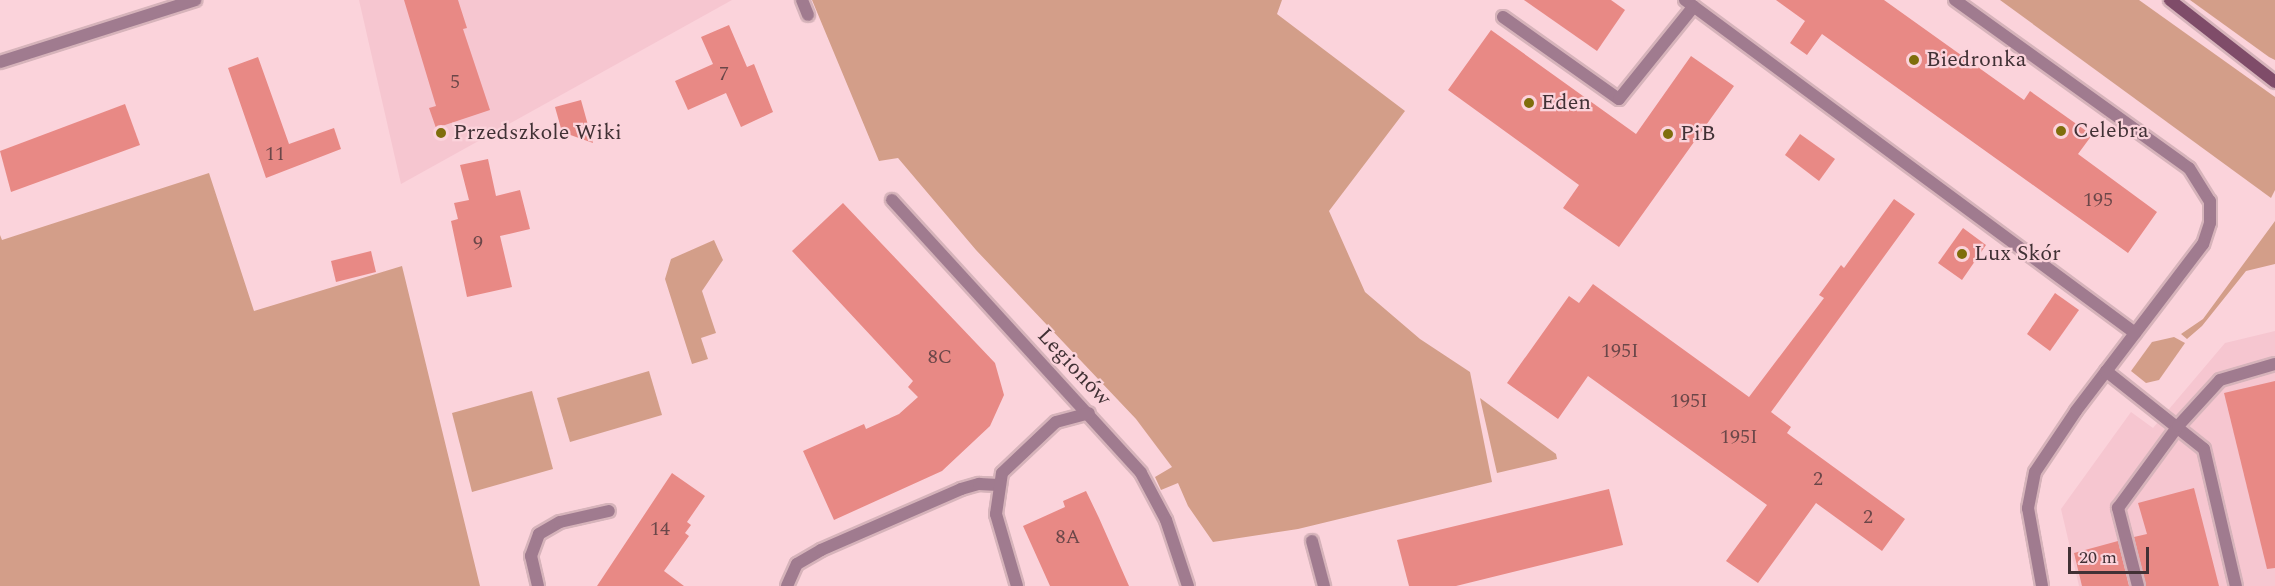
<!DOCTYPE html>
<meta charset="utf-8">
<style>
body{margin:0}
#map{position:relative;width:2275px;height:586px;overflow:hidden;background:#fbd3db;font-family:Spectral,serif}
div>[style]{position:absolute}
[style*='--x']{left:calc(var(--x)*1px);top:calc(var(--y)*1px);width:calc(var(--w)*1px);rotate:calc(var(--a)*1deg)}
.built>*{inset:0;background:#f6c6d0}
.green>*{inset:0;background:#d39e89}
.building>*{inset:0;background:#e88985}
.roads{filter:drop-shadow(2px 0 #d6b3ba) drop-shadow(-2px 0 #d6b3ba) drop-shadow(0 2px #d6b3ba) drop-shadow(0 -2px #d6b3ba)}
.service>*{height:12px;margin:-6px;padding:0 6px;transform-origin:6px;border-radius:6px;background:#a07b8f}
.minor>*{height:12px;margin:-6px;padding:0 6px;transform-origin:6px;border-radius:6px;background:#a07b8f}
.secondary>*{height:12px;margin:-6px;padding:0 6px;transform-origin:6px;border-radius:6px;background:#7f4c69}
.dots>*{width:16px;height:16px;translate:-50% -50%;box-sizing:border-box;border:3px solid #fbd3db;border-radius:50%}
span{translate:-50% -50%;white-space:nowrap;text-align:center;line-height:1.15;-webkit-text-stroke:4.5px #fbd3db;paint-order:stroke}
.number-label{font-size:20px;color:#6b4749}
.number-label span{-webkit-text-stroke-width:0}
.poi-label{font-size:22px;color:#413135}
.left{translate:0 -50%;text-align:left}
.street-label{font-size:22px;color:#413135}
.scale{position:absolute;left:2068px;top:547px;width:81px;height:27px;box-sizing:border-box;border:3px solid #413135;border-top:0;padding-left:8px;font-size:18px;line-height:21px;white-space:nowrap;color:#413135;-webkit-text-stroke:4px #fbd3db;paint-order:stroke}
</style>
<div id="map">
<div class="built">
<i style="clip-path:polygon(359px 0,732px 0,401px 184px)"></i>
<i style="clip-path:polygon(2275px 331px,2275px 586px,2079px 586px,2061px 509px,2131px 412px,2153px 428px,2225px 343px)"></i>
</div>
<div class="green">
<i style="clip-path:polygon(812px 0,1282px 0,1277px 14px,1405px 111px,1329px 211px,1365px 292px,1420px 339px,1470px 372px,1492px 482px,1298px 529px,1213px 542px,1188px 506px,1178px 483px,1161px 490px,1155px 477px,1172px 467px,1136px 419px,976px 250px,898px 158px,879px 161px)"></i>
<i style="clip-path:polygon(2000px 0,2139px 0,2275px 97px,2275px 190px,2271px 198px)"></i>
<i style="clip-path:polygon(2190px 0,2275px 0,2275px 60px,2269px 57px)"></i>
<i style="clip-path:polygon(209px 173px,254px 311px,402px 266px,480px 586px,0 586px,0 235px,2px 240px)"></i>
<i style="clip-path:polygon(2275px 221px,2275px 264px,2246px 271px,2202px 326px,2187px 339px,2181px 334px,2203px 319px)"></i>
<i style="clip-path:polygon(714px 240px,723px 260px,702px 291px,716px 333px,701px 338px,708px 359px,692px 364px,665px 279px,671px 259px)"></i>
<i style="clip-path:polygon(2174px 337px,2185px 343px,2159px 380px,2146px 383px,2131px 371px,2152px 342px)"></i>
<i style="clip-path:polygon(649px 371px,662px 415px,570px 442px,557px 398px)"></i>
<i style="clip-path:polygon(532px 391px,553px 469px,472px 492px,452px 413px)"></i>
<i style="clip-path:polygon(1480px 398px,1556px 454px,1557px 459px,1497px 473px)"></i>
</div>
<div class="building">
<i style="clip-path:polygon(404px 0,458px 0,467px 28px,463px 29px,490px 110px,436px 128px,429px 108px,436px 106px)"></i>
<i style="clip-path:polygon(1524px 0,1611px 0,1625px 10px,1597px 51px)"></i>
<i style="clip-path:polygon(1776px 0,1884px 0,2024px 100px,2030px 91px,2092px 135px,2078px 154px,2157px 212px,2128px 253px,1822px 34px,1807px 55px,1790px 43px,1805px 21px)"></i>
<i style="clip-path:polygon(729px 25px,747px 67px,754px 64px,773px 112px,741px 127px,726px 93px,688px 110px,675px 81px,713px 64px,701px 37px)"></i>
<i style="clip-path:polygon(1491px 30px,1636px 134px,1691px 56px,1734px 86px,1619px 247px,1563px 208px,1579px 185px,1448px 90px)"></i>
<i style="clip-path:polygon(258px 57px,289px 144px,334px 128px,341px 149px,266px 178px,228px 68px)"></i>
<i style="clip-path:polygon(581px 100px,593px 143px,562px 132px,555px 107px)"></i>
<i style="clip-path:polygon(125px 104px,140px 145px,11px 192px,0 151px)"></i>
<i style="clip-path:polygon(1800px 134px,1835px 159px,1819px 181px,1785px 155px)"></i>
<i style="clip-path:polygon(488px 159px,496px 196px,520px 190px,530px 229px,500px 236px,512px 287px,467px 297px,451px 221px,458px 219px,454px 203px,469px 200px,460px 165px)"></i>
<i style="clip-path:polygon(1894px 199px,1915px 214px,1771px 412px,1791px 427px,1787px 433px,1905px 519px,1882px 551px,1816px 503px,1758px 583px,1726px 561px,1767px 505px,1588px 376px,1558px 419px,1507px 383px,1569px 296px,1579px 303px,1593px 284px,1749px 397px,1824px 298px,1819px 295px,1841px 265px,1844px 268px)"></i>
<i style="clip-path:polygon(843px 203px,995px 363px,1004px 395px,990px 426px,942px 471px,834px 520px,803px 451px,864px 424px,866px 429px,899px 414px,918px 397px,908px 387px,913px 381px,792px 251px)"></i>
<i style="clip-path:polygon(1963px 228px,1986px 245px,1962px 280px,1938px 263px)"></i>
<i style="clip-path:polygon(371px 251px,376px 272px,336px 282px,331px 261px)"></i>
<i style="clip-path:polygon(2055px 293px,2079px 310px,2050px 351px,2027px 334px)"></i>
<i style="clip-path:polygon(2275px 381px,2275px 568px,2267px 569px,2224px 393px)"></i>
<i style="clip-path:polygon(672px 473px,705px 496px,687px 522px,691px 525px,685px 533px,689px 536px,664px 571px,684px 586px,597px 586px)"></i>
<i style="clip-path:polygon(2194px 488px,2219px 586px,2146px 586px,2134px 537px,2147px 534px,2138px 503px)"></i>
<i style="clip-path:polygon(1609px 489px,1623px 545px,1456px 586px,1409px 586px,1397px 540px)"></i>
<i style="clip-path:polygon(1086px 491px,1099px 518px,1129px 586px,1050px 586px,1023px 526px,1065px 507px,1063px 501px)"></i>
<i style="clip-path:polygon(2118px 541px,2129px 586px,2082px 586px,2074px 553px)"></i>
</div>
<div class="roads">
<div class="service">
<i style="--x:802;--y:0;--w:16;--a:68"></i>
<i style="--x:1685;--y:0;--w:560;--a:36.5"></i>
<i style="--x:1955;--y:0;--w:288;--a:35.7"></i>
<i style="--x:2189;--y:168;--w:39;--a:58"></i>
<i style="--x:2210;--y:201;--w:22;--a:90"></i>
<i style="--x:2210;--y:223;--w:22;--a:108"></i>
<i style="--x:2203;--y:244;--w:210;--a:127.3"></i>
<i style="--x:2076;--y:411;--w:73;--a:123.9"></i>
<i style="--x:2035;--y:472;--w:37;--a:101"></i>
<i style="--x:2028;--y:508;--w:79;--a:79.8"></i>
<i style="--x:1503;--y:17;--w:142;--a:35.3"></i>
<i style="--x:1619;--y:99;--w:119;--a:-51.1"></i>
<i style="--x:892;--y:200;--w:369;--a:47.6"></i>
<i style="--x:1141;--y:473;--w:53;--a:62"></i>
<i style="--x:1166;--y:520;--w:70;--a:71.6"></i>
<i style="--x:2106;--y:371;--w:125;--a:38.5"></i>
<i style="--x:2204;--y:449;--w:141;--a:76.9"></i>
<i style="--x:1312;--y:541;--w:47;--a:75.1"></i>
<i style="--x:538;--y:586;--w:31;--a:-103"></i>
<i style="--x:531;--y:556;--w:23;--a:-70"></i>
<i style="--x:539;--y:534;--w:24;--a:-30"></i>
<i style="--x:560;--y:522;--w:50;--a:-12.7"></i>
<i style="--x:787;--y:586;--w:24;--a:-66"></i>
<i style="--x:797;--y:564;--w:28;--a:-30"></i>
<i style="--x:821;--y:550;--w:153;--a:-23.5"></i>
<i style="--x:961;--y:489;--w:19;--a:-16"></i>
<i style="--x:979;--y:484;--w:20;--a:3"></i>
<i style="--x:1017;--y:586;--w:75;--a:-106.3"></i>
<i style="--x:996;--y:514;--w:41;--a:-81.7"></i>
<i style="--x:1002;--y:473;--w:74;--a:-43.4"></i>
<i style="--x:1056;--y:422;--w:34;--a:-15"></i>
<i style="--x:2138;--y:586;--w:81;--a:-104.4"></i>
<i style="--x:2118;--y:508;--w:102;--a:-53.8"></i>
<i style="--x:2178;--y:426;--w:62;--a:-47.6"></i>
<i style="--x:2220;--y:380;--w:57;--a:-16.2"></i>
</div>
<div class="minor">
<i style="--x:0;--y:62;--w:205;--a:-17.6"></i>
</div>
<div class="secondary">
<i style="--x:2170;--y:0;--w:133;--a:38"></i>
</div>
</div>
<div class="dots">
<i style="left:1914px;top:60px;background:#7f6e0c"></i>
<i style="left:1529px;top:103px;background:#7f6e0c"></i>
<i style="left:2061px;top:131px;background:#7f6e0c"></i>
<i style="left:441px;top:133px;background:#7f6e0c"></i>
<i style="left:1668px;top:134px;background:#7f6e0c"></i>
<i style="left:1962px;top:254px;background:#7f6e0c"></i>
</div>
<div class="number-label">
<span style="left:724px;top:74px">7</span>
<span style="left:455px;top:82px">5</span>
<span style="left:275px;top:154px">11</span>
<span style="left:2098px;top:200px">195</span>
<span style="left:478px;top:243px">9</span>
<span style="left:1620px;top:351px">195I</span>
<span style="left:940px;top:357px">8C</span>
<span style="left:1689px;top:401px">195I</span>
<span style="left:1739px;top:437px">195I</span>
<span style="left:1818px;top:479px">2</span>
<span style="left:1868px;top:517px">2</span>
<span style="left:660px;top:529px">14</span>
<span style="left:1068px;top:537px">8A</span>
</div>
<div class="poi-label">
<span class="left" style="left:1926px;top:60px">Biedronka</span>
<span class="left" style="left:1541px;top:103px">Eden</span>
<span class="left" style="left:2073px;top:131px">Celebra</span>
<span class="left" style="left:453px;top:133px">Przedszkole Wiki</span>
<span class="left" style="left:1680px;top:134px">PiB</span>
<span class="left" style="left:1974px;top:254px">Lux Skór</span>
</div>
<div class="street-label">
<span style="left:1074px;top:367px;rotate:47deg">Legionów</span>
</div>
<div class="scale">20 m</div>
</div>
